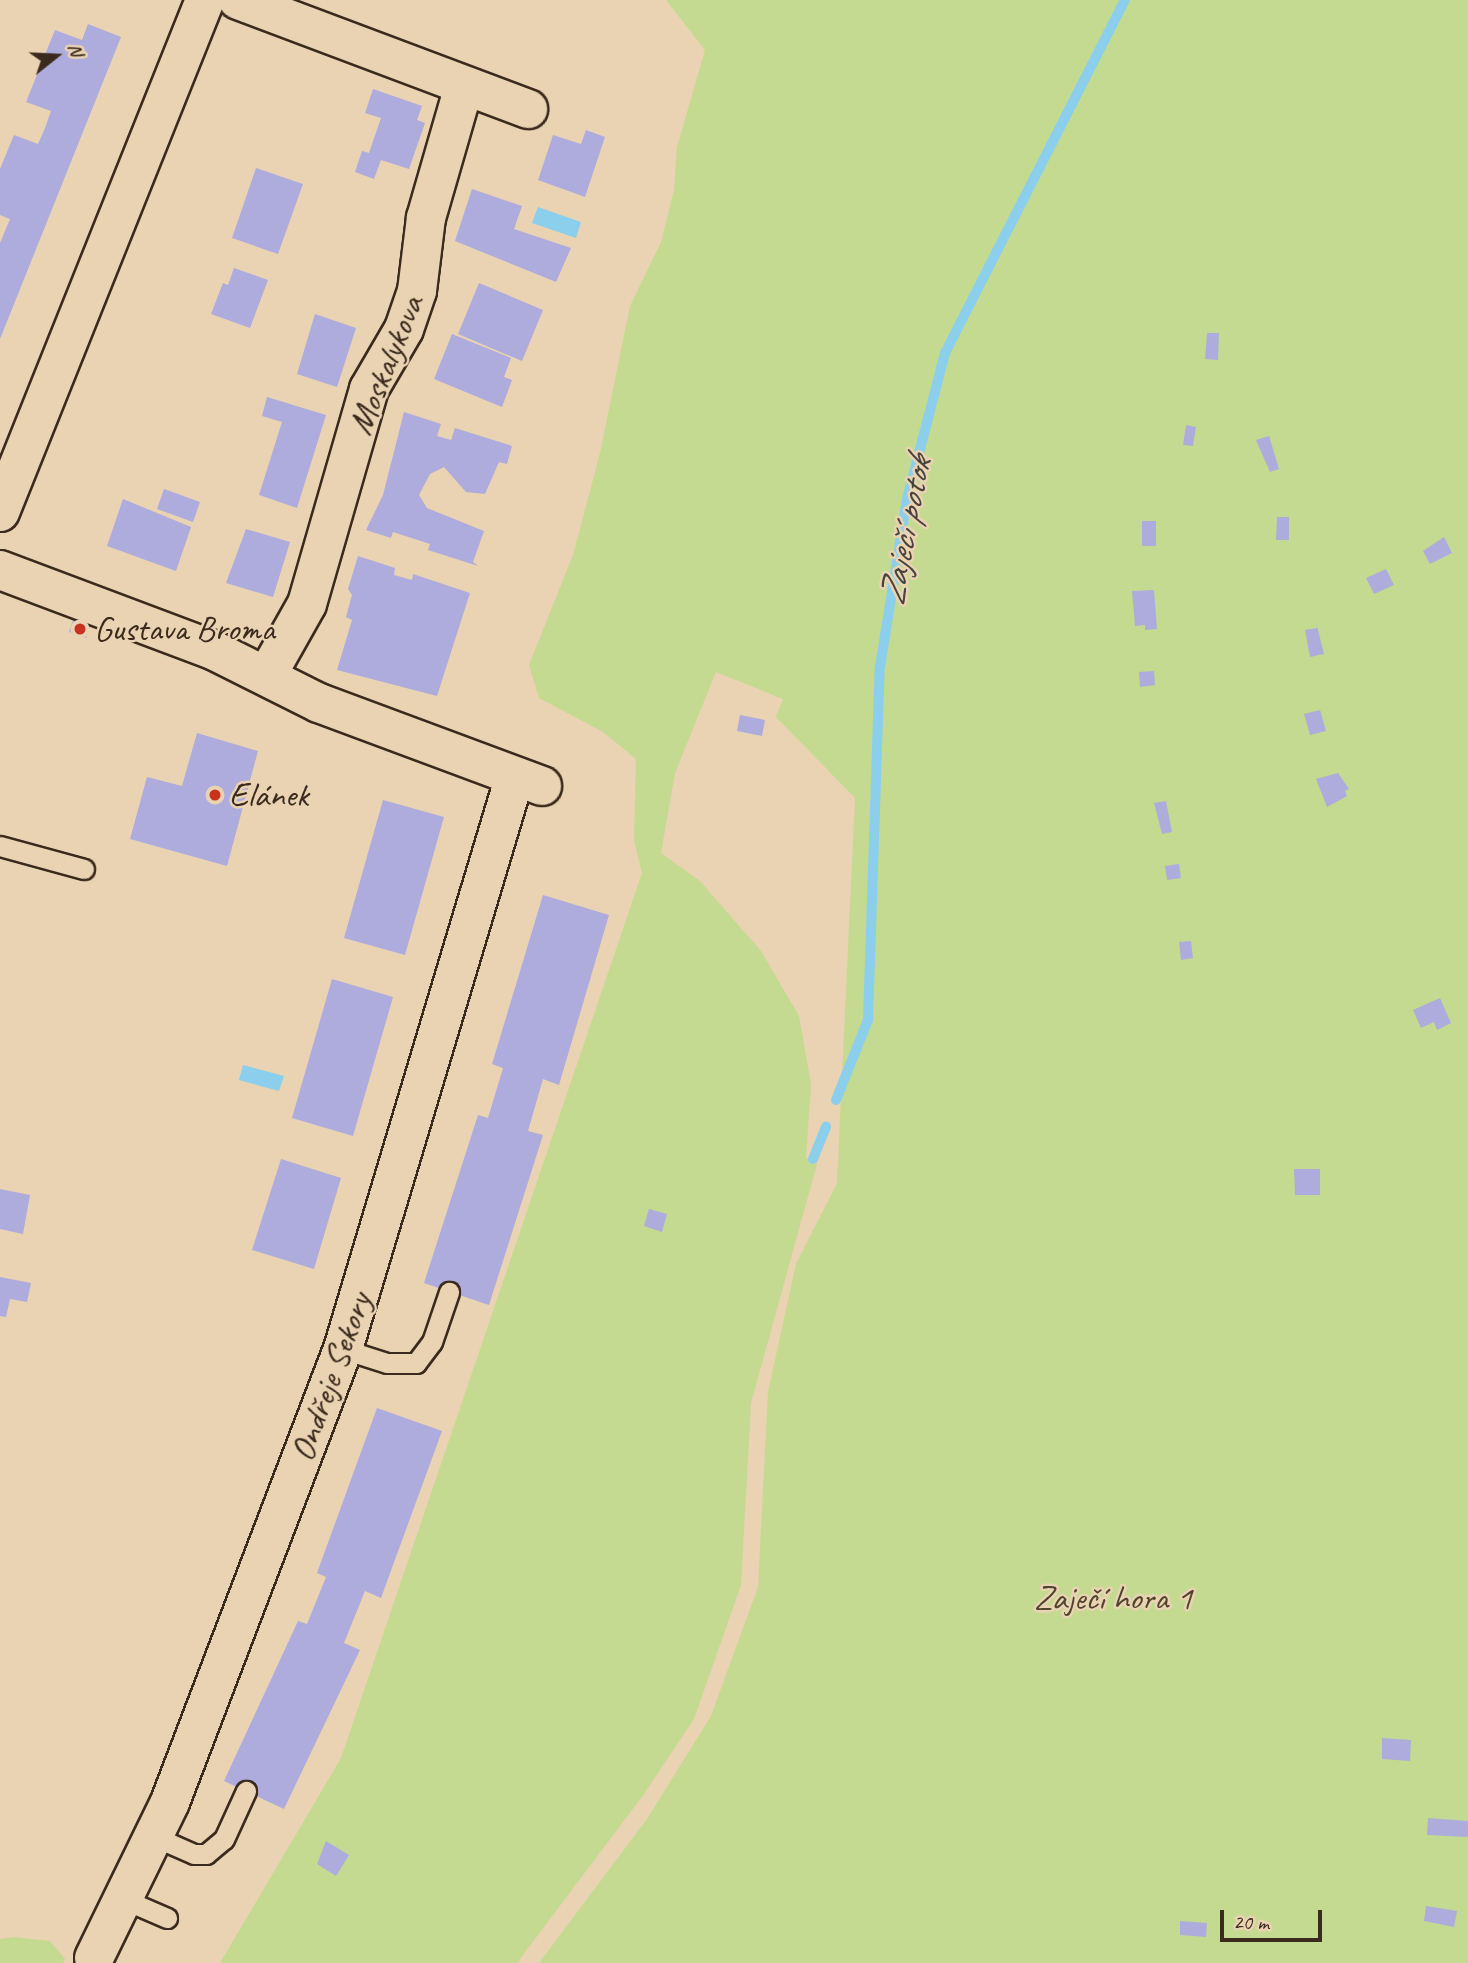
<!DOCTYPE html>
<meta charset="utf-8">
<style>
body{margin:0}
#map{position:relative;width:1468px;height:1963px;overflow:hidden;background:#e9d3b2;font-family:Caveat,sans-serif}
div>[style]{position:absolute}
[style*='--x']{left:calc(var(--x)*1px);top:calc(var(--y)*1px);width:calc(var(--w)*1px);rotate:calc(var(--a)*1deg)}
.green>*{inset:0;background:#c4da90}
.water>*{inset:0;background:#8bcfec}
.stream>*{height:10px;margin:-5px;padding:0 5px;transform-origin:5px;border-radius:5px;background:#8bcfec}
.building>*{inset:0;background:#aeabdd}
.roads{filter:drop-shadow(2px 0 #3b2a1e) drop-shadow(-2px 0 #3b2a1e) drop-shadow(0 2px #3b2a1e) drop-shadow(0 -2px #3b2a1e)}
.lane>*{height:19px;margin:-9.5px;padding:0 9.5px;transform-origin:9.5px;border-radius:9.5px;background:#e9d3b2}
.street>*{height:38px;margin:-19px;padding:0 19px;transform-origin:19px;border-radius:19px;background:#e9d3b2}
.dots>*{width:19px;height:19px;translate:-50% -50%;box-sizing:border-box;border:4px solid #e9d3b2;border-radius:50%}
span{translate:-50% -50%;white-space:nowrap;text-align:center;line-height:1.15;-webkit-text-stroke:5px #e9d3b2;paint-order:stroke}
.street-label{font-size:35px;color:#3b2a1e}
.poi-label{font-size:35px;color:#3b2a1e}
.left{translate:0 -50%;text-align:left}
.park-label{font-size:35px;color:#50442f}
.water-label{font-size:37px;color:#47433d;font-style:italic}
.north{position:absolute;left:21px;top:21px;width:70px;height:70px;-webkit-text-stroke:5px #e9d3b2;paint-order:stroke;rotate:72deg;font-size:19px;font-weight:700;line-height:28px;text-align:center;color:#3b2a1e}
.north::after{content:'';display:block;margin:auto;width:24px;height:32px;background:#3b2a1e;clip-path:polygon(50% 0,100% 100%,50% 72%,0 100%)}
.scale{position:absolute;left:1220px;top:1910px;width:102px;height:32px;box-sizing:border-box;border:4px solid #3b2a1e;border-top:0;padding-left:9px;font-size:21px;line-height:24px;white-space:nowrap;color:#3b2a1e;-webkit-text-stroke:5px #e9d3b2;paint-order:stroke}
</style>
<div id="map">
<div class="green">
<i style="clip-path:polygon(666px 0,1468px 0,1468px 1963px,539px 1963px,647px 1819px,711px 1716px,758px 1587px,768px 1392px,796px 1264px,837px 1183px,855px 798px,776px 717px,783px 699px,716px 672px,675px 773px,661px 853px,700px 881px,761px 951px,799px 1016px,811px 1084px,806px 1158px,817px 1164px,751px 1403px,741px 1585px,694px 1719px,644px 1794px,517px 1963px,220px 1963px,341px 1758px,642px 873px,634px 840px,636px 759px,603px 732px,539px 698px,529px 665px,573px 555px,600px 453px,630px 306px,661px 242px,674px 190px,677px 147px,705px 50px)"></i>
<i style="clip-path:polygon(14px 1937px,50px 1941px,65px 1959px,63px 1963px,0 1963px,0 1939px)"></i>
</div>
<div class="water">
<i style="clip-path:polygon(538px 207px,581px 222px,576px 238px,532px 223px)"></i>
<i style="clip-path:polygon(243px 1065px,284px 1076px,279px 1091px,239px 1080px)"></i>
</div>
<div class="stream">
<i style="--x:836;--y:1100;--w:86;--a:-68.2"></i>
<i style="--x:868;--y:1020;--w:353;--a:-88.1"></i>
<i style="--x:880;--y:667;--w:170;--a:-80.9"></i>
<i style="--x:907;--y:499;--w:151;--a:-75.4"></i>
<i style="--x:945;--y:353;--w:396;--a:-63"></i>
<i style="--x:813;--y:1159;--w:35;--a:-68"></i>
</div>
<div class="building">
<i style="clip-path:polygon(88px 24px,121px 37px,0 339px,0 243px,10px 219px,0 215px,0 169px,14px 135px,38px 144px,45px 128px,51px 111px,26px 102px,55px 30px,82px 40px)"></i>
<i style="clip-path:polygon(373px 89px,422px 106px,417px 120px,425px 123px,409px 169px,381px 160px,374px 179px,355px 172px,362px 151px,369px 153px,381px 118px,365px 113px)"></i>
<i style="clip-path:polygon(586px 130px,605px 137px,585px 197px,538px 180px,553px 135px,581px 144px)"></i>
<i style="clip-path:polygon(256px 168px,303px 184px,278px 254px,232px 238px)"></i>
<i style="clip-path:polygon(472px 189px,522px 206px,514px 229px,571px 248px,556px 282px,455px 241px)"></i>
<i style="clip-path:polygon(234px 268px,268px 280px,250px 328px,211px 314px,223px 283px,228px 285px)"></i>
<i style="clip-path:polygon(479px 283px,543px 310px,522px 361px,458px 334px)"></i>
<i style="clip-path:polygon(315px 314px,356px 328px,337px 387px,297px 374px)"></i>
<i style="clip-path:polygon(1207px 333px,1219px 333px,1218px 360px,1205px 359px)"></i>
<i style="clip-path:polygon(452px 334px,511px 358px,504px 377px,512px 380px,502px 407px,434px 379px)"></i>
<i style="clip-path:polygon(267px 397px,326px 415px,297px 508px,259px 495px,282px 422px,262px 416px)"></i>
<i style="clip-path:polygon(404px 412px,441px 424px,437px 436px,451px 440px,455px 428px,512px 446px,507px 464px,499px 462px,485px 494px,466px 492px,444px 467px,430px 474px,419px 495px,427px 508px,484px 531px,473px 562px,478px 566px,428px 550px,430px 544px,393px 532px,391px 538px,366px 530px,383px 495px)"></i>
<i style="clip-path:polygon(1186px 425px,1196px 427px,1193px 446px,1183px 445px)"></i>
<i style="clip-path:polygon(1269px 436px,1279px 469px,1270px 472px,1256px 440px)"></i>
<i style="clip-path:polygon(164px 489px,200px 502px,193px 522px,157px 509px)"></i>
<i style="clip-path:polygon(123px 499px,191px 527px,176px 571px,107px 546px)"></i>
<i style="clip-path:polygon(1277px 517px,1289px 517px,1289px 540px,1276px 540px)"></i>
<i style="clip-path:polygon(1142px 521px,1156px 521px,1156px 546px,1142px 546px)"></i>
<i style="clip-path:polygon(246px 529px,290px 542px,273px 597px,226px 583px)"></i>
<i style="clip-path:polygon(1444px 537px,1452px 553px,1430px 564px,1423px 551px)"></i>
<i style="clip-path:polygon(358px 556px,395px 568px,394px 575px,412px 580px,413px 574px,470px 593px,437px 696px,337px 670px,352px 620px,346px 617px,352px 595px,348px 589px)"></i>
<i style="clip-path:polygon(1386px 569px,1394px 585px,1374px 594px,1366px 578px)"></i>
<i style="clip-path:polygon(1154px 590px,1157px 629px,1145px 630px,1145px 625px,1135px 626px,1132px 591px)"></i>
<i style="clip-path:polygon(73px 620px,90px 625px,86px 638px,69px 632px)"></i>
<i style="clip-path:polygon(1316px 622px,1324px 654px,1310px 657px,1305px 630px,1317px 628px)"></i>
<i style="clip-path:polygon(1154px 671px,1155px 685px,1140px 687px,1139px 672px)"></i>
<i style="clip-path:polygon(1320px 710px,1326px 731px,1310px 735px,1304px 714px)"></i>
<i style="clip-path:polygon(740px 715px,765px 720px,762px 736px,737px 731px)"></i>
<i style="clip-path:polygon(197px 733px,258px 751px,227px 866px,130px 839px,147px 777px,182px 786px)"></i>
<i style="clip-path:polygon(1338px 773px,1349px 789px,1345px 791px,1347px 796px,1327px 807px,1316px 779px)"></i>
<i style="clip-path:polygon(383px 800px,444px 817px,405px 955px,344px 938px)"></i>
<i style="clip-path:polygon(1166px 801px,1172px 832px,1162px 834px,1154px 803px)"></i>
<i style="clip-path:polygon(1179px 864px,1181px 878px,1167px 880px,1165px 866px)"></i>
<i style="clip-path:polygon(543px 895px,609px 915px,559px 1085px,543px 1079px,528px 1131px,543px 1135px,489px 1305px,424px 1283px,478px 1115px,488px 1118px,503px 1068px,492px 1064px)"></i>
<i style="clip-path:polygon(1191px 941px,1193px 958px,1181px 960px,1179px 942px)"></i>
<i style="clip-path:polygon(332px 979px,393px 997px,353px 1136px,292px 1118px)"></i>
<i style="clip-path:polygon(1440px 998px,1451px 1023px,1437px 1030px,1434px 1022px,1421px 1028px,1413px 1010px)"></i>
<i style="clip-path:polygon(281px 1159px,341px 1178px,314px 1269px,252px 1250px)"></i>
<i style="clip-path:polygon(1294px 1169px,1320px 1169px,1320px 1195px,1295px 1195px)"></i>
<i style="clip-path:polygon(0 1189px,30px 1195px,23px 1234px,0 1229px)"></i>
<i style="clip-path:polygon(649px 1209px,667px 1214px,662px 1232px,644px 1226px)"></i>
<i style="clip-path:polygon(0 1277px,31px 1283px,27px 1302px,10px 1299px,6px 1317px,0 1316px)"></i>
<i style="clip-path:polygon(377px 1408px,442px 1431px,381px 1598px,365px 1591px,344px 1643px,360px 1650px,284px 1809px,224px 1781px,298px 1621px,307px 1624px,326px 1577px,317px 1573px)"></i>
<i style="clip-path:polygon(1382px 1738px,1411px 1740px,1410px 1761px,1382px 1759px)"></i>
<i style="clip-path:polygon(1428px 1818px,1468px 1821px,1468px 1837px,1427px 1835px)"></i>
<i style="clip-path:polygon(326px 1841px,349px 1855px,336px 1876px,317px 1864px)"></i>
<i style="clip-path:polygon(1426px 1906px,1457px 1911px,1454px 1927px,1424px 1921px)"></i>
<i style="clip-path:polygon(1180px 1921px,1207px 1923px,1206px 1937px,1180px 1935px)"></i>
</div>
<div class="roads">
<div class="lane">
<i style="--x:0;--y:846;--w:87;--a:15.3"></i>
<i style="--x:343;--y:1349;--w:46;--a:17.7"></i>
<i style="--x:387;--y:1363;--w:29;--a:0"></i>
<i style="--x:416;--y:1363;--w:26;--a:-53"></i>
<i style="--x:432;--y:1342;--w:53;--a:-71.2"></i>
<i style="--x:153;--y:1836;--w:45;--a:23.7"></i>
<i style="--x:194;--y:1854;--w:12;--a:0"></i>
<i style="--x:206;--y:1854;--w:23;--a:-40"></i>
<i style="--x:224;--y:1839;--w:53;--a:-65.4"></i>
<i style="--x:123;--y:1899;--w:48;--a:23.4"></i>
</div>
<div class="street">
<i style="--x:238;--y:0;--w:310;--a:20.6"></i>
<i style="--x:0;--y:512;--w:552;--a:-68.18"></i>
<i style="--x:0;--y:570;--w:230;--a:20.6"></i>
<i style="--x:215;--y:651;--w:116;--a:26.6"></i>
<i style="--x:319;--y:703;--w:238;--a:20.4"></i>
<i style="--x:267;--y:675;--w:81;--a:-60.6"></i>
<i style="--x:307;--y:604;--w:224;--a:-73.9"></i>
<i style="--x:369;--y:389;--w:69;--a:-59.7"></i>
<i style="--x:404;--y:329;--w:40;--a:-71.1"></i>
<i style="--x:417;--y:291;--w:74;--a:-83"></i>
<i style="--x:426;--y:218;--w:137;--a:-73.9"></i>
<i style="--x:94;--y:1958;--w:174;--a:-64"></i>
<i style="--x:170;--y:1802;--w:485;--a:-69.1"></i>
<i style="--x:343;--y:1349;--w:598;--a:-73.29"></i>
</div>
</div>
<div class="dots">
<i style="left:80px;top:629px;background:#c8321e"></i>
<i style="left:215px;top:795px;background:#c8321e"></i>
</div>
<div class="street-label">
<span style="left:386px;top:365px;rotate:-68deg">Moskalykova</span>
<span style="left:331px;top:1377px;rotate:-70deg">Ondřeje Sekory</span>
</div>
<div class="poi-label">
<span class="left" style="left:94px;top:629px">Gustava Broma</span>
<span class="left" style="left:229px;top:795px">Elánek</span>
</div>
<div class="park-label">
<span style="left:1113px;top:1598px">Zaječí hora 1</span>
</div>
<div class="water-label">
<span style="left:905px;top:531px;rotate:-79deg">Zaječí potok</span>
</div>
<div class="north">N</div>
<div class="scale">20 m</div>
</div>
